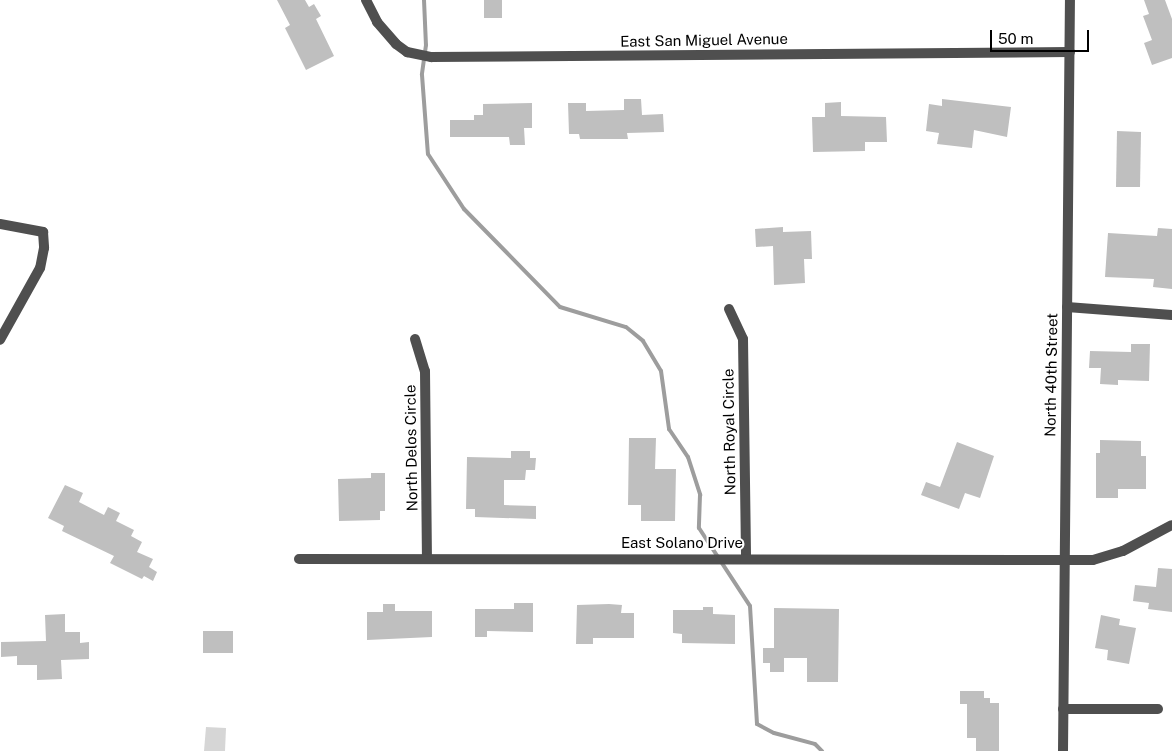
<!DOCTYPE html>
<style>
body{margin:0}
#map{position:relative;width:1172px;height:751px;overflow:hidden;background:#fff;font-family:"Public Sans",sans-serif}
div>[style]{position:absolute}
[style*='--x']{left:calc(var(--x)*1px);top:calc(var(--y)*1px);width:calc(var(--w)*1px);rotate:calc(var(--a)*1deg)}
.green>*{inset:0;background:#d6d6d6}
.stream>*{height:4px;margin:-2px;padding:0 2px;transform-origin:2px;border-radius:2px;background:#9d9d9d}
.building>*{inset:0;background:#bfbfbf}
.minor>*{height:10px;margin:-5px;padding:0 5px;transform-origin:5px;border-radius:5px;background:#4f4f4f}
.tertiary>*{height:10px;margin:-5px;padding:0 5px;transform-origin:5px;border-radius:5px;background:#4f4f4f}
span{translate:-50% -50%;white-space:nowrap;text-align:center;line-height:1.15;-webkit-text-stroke:4px #fff;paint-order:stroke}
.street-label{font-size:15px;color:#000}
.scale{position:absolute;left:990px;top:30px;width:99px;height:22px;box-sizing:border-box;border:2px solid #000;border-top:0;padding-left:6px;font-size:15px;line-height:18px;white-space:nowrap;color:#000;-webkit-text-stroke:4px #fff;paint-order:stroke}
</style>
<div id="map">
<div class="green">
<i style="clip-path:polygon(206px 727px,226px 728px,225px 751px,204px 751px)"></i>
</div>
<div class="stream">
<i style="--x:424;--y:0;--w:45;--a:87.5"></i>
<i style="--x:426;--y:45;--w:30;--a:98"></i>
<i style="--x:422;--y:75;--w:79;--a:85.7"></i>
<i style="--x:428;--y:154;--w:66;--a:56.8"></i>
<i style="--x:464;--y:209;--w:137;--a:45.6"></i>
<i style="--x:560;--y:307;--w:69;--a:16.9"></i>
<i style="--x:626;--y:327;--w:22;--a:39"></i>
<i style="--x:643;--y:341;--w:35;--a:59"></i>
<i style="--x:661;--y:371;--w:59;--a:82.1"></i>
<i style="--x:669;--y:429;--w:34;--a:56"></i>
<i style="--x:688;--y:457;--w:40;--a:72"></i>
<i style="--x:700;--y:495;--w:33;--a:92"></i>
<i style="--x:699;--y:528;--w:93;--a:56.8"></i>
<i style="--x:750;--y:606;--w:118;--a:86.6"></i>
<i style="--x:757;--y:724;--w:19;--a:28"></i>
<i style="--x:774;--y:733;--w:42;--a:15"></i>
<i style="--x:815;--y:744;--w:10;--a:45"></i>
</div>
<div class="building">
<i style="clip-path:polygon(277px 0,305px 0,309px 7px,314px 4px,321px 16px,316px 19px,334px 56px,306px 70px,285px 28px,290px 25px)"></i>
<i style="clip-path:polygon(484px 0,502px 0,502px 18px,484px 18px)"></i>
<i style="clip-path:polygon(1144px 0,1165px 0,1172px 19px,1172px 58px,1152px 65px,1144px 43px,1152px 40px,1143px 16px,1149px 14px)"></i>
<i style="clip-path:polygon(624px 99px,641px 99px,642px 115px,663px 114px,664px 132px,627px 133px,628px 139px,580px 139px,579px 134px,569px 134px,568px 103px,586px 103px,586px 111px,624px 110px)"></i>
<i style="clip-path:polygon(942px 99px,1011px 107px,1007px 137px,974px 130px,972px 148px,937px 144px,939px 133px,926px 131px,929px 104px,942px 106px)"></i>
<i style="clip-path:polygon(841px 102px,841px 116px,886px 117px,887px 142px,865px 142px,865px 151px,813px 152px,812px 117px,825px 117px,825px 103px)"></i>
<i style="clip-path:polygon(532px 103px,532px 128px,524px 128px,525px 145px,510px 145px,509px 137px,450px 137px,450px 120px,474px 120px,474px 115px,483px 115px,483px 104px)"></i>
<i style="clip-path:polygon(1117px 131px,1141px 132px,1140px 187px,1116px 187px)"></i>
<i style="clip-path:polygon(783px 227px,783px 232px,811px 231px,812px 259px,804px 259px,805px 283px,774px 285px,773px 246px,756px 247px,755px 229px)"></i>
<i style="clip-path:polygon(1158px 228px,1172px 229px,1172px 289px,1153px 287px,1154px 279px,1105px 277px,1108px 233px,1157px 236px)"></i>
<i style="clip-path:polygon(1131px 344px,1150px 344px,1149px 381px,1118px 380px,1118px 385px,1100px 384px,1101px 368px,1089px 368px,1090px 351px,1131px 352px)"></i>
<i style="clip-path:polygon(629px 438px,656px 438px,655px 469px,676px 469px,675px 521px,641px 521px,641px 505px,628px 505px)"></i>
<i style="clip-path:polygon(1100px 440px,1141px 441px,1141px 456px,1146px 456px,1146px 489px,1118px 489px,1118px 498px,1096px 498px,1096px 453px,1100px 453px)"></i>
<i style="clip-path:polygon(957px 442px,994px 456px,980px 498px,965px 493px,959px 509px,921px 495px,926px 482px,940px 487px)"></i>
<i style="clip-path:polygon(511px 451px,530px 451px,530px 458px,536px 458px,535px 470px,526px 470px,525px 480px,504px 480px,504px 505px,536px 506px,536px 519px,475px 517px,475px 509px,466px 509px,467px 457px,511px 458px)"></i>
<i style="clip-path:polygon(371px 473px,385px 473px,385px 511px,380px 511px,380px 520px,339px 521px,338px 479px,371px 478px)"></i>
<i style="clip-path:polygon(65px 485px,83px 493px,79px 502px,104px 515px,108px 507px,120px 513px,116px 521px,134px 530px,131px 536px,142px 542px,137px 552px,153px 559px,149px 567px,157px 572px,153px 581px,144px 576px,142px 579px,110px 563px,114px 556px,62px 531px,64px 526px,48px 518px)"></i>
<i style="clip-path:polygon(1158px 568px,1172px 569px,1172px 612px,1148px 609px,1149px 603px,1133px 601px,1135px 585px,1156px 587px)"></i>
<i style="clip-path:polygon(514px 603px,533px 603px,533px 632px,487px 631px,487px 637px,475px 637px,475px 609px,514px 609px)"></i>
<i style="clip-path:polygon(383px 604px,395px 604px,395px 611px,432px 611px,432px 637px,367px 640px,367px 612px,383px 612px)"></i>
<i style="clip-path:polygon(609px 604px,622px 605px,621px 613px,634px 613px,634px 638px,593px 638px,593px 644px,576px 644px,577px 605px)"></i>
<i style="clip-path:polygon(703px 607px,713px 607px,713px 614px,735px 615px,735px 644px,682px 643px,682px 634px,673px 633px,673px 610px,703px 610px)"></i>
<i style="clip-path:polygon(774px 608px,839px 609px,838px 682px,807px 682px,807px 658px,784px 658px,784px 672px,770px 672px,770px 663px,763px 663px,763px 648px,774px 648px)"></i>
<i style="clip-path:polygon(65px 614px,65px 632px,80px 632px,80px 643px,89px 642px,89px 659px,61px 660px,62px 679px,37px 680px,37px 665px,17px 665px,17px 656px,1px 657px,1px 642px,46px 641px,45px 615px)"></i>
<i style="clip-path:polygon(1101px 615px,1120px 619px,1119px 625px,1136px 628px,1129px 664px,1107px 660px,1108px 650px,1095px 648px)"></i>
<i style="clip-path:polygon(203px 631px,233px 631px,233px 653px,203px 653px)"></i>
<i style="clip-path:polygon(960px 691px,984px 691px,984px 698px,990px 698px,990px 703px,999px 703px,999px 751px,976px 751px,976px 738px,967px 738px,967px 704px,960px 704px)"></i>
</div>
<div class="minor">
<i style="--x:366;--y:0;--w:25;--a:63"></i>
<i style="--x:377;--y:22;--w:29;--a:49"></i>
<i style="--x:396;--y:44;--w:14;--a:36"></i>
<i style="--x:407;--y:52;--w:25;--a:12"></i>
<i style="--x:431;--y:57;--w:639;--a:-0.45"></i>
<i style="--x:0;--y:224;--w:44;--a:10.5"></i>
<i style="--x:43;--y:232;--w:16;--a:86"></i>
<i style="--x:44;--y:248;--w:20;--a:101"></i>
<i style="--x:40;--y:268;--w:82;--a:119.1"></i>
<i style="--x:1067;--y:307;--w:105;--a:4.4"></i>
<i style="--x:729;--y:309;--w:33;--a:65"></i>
<i style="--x:743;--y:339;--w:219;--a:89.2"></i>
<i style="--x:415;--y:339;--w:34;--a:73"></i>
<i style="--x:425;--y:371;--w:187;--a:89.4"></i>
<i style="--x:299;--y:559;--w:794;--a:0.07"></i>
<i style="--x:1093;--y:560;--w:31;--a:-17"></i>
<i style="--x:1123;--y:551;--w:55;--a:-28"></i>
<i style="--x:1063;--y:709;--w:95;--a:0"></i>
</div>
<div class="tertiary">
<i style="--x:1063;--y:751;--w:751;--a:-89.47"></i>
</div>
<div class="street-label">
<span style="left:704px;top:40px;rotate:-1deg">East San Miguel Avenue</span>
<span style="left:1051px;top:375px;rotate:-89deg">North 40th Street</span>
<span style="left:729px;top:432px;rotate:-91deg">North Royal Circle</span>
<span style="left:411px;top:448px;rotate:-91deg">North Delos Circle</span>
<span style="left:682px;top:543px">East Solano Drive</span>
</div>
<div class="scale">50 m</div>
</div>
